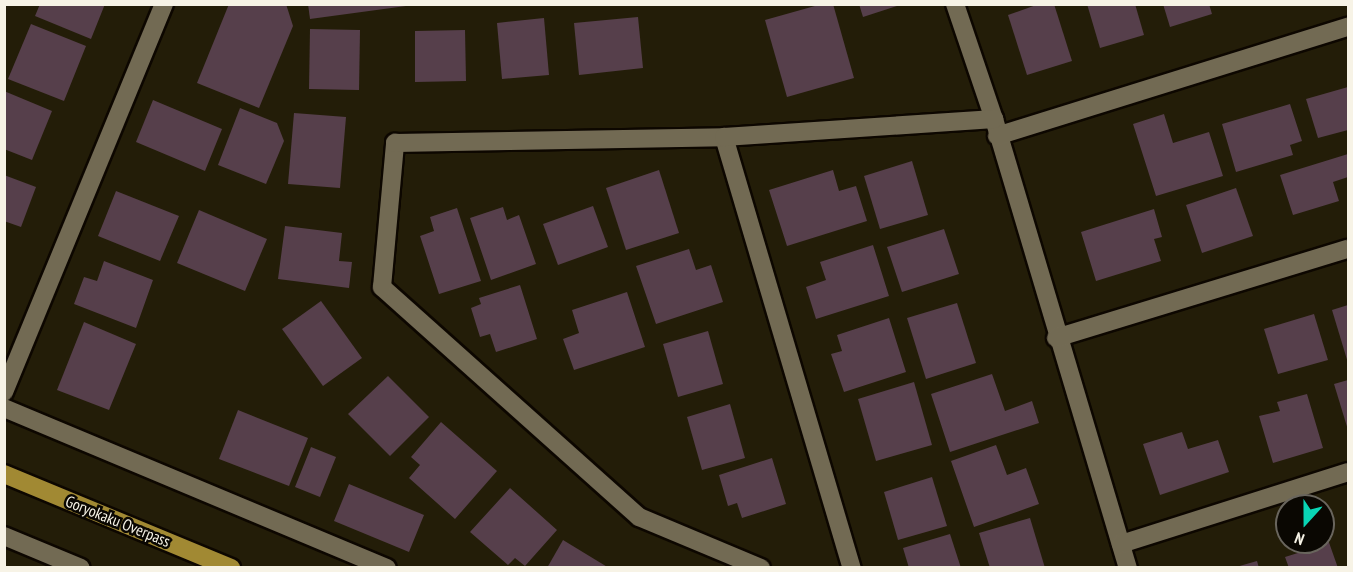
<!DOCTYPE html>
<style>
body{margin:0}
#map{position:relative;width:1353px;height:572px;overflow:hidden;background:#231d08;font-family:"PT Sans Narrow",sans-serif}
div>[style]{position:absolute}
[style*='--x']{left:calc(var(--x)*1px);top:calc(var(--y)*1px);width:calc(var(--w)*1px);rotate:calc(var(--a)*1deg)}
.building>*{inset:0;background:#563f4b}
.roads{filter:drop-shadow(2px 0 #0d0700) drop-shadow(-2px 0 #0d0700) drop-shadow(0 2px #0d0700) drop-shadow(0 -2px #0d0700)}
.minor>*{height:18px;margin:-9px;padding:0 9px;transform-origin:9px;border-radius:9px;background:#726a53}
.major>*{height:18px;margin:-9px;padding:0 9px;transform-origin:9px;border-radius:9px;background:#a18933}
span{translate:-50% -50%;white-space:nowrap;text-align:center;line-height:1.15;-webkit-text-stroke:5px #0a0702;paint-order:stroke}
.street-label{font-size:16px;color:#f7f3e6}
.frame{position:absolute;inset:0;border:6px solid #f7f3e6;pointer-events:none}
.north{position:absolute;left:1275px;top:494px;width:60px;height:60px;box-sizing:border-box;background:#0a0702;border:2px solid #69655d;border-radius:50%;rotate:201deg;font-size:16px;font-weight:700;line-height:24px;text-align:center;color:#f7f3e6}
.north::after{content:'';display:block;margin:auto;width:21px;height:27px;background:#09d5b5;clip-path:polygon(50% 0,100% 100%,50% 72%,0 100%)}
</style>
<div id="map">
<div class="building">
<i style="clip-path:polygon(40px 4px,105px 4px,91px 39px,35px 16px)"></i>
<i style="clip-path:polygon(229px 4px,286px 4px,293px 26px,259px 108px,197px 83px)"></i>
<i style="clip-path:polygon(308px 4px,406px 4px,406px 6px,310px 19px)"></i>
<i style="clip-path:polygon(822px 4px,833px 4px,854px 78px,787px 97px,765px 20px)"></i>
<i style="clip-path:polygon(859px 4px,900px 4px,900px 5px,863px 17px)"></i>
<i style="clip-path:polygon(1039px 4px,1054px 4px,1072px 61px,1027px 75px,1008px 15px)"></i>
<i style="clip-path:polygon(1087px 4px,1135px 4px,1144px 35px,1100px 48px)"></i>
<i style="clip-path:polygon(1163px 4px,1209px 4px,1212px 14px,1170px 27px)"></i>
<i style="clip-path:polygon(638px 17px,643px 68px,579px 75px,574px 23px)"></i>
<i style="clip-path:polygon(544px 18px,549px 75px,502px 79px,497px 23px)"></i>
<i style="clip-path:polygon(31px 24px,86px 46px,64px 101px,8px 79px)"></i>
<i style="clip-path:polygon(310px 29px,360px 30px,359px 90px,309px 89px)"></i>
<i style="clip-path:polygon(465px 30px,466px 81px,415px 82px,415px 31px)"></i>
<i style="clip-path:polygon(1348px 87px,1348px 130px,1318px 138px,1306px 99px)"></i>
<i style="clip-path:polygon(4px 91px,52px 111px,32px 160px,4px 149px)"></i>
<i style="clip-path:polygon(153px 100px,222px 129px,205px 171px,136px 142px)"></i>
<i style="clip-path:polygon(1290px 104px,1302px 141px,1290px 145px,1293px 155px,1236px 172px,1222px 124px)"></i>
<i style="clip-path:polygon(240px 108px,277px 123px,284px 141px,266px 184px,218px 165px)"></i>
<i style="clip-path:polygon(294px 113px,346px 117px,340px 188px,288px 184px)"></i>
<i style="clip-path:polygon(1164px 114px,1173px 143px,1209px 132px,1223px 176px,1156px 196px,1133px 124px)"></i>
<i style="clip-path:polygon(1348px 154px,1348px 177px,1333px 182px,1339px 201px,1293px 215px,1280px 175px)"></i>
<i style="clip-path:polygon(912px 161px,928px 215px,880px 229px,864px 176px)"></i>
<i style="clip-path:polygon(659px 170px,679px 233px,626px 250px,606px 188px)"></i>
<i style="clip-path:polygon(833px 170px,839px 191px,856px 186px,867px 221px,787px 246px,769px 190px)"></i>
<i style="clip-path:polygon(4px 175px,36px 187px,21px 227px,4px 221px)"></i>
<i style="clip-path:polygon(1236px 188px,1253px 236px,1202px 253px,1186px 205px)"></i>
<i style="clip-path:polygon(116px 191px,179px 216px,160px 261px,98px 236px)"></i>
<i style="clip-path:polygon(593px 206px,608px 247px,558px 265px,543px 224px)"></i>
<i style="clip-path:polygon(503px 207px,507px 220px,519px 215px,536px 264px,491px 280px,470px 218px)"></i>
<i style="clip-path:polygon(457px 208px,481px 281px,439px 294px,420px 236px,434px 231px,430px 217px)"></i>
<i style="clip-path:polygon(1154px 209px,1162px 237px,1154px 239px,1161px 261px,1096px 281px,1081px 232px)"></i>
<i style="clip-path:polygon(199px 210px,267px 239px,245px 291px,177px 263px)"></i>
<i style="clip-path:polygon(285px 226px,342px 233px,339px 261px,352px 262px,349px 288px,278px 279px)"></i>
<i style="clip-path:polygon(944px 229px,959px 274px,902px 292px,887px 247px)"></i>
<i style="clip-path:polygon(873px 245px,889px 296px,816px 319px,806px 287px,826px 280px,820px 262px)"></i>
<i style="clip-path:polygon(689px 249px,696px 270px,711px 265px,723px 302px,656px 324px,636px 266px)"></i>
<i style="clip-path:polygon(104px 261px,153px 280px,136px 328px,74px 304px,84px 277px,97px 281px)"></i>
<i style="clip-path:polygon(520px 285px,537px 339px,496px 352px,490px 334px,480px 337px,471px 308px,481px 304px,479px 298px)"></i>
<i style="clip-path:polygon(627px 292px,645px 347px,574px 370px,563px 339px,579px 333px,572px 310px)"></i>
<i style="clip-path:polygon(321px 301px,362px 358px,323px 386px,282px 329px)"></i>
<i style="clip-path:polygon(957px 303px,976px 363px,926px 379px,907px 318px)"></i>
<i style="clip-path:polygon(1348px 305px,1348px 363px,1332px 310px)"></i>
<i style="clip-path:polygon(1314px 314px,1328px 360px,1278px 374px,1264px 329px)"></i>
<i style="clip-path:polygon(889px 318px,906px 372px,844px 392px,831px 354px,842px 351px,837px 335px)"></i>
<i style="clip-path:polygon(84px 322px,136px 344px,109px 410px,57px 390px)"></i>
<i style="clip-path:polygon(708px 331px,723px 384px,678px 397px,663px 344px)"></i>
<i style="clip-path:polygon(992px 374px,1005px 411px,1032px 401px,1039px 423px,950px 452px,931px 394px)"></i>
<i style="clip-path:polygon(388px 376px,429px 417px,390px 456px,348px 414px)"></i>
<i style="clip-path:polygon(1348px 380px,1348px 430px,1334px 384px)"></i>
<i style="clip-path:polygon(914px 382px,932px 445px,876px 461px,858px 399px)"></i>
<i style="clip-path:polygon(1307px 394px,1323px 448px,1273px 463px,1259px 416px,1280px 411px,1277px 402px)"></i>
<i style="clip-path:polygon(730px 404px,745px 458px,702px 470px,687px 417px)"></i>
<i style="clip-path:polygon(238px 410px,308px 438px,289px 486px,219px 459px)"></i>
<i style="clip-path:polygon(441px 422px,497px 471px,455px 519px,409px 478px,420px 465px,411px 457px)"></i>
<i style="clip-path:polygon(1182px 432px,1188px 449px,1218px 440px,1229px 472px,1160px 495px,1143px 444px)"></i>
<i style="clip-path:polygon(996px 445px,1007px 475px,1026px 468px,1039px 504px,974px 527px,951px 461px)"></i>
<i style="clip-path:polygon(311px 447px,336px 457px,320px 497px,295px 487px)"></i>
<i style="clip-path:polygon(772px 458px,786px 504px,742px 518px,737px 503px,728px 506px,719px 475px)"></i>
<i style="clip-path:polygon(932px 477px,947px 526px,898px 540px,884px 492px)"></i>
<i style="clip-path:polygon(349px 484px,424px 515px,409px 552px,334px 521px)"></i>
<i style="clip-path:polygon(510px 488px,557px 530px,525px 566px,515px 558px,508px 565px,470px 532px)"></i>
<i style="clip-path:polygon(1030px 518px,1045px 568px,990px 568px,979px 533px)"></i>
<i style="clip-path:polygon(950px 534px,961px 568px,909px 568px,903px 548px)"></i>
<i style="clip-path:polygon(1326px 534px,1338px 568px,1289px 568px,1285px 557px,1301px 552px,1298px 543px,1323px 542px)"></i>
<i style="clip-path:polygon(563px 540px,609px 568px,547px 568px)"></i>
<i style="clip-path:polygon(1257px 561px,1259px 568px,1237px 568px,1236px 567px)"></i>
</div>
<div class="roads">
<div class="minor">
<i style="--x:955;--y:4;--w:121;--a:71.3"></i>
<i style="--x:994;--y:119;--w:469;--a:73.4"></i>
<i style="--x:997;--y:136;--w:368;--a:-17.3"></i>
<i style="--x:724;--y:137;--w:450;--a:73.5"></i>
<i style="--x:1056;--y:338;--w:305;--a:-17"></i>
<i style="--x:4;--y:392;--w:420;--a:-67.6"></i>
<i style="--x:4;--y:408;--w:415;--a:22.7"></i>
<i style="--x:4;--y:536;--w:83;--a:22.6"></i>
<i style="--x:1121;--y:544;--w:238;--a:-17.6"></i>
<i style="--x:761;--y:568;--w:132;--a:-157.3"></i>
<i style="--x:639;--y:517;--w:345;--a:-138.2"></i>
<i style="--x:382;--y:287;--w:145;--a:-84.8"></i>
<i style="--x:395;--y:143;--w:329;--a:-1"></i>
<i style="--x:724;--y:137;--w:271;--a:-3.8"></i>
</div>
<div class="major">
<i style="--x:4;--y:474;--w:246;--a:22.5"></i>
</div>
</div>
<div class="street-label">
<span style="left:118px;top:521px;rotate:22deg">Goryokaku Overpass</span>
</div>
<div class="frame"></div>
<div class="north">N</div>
</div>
